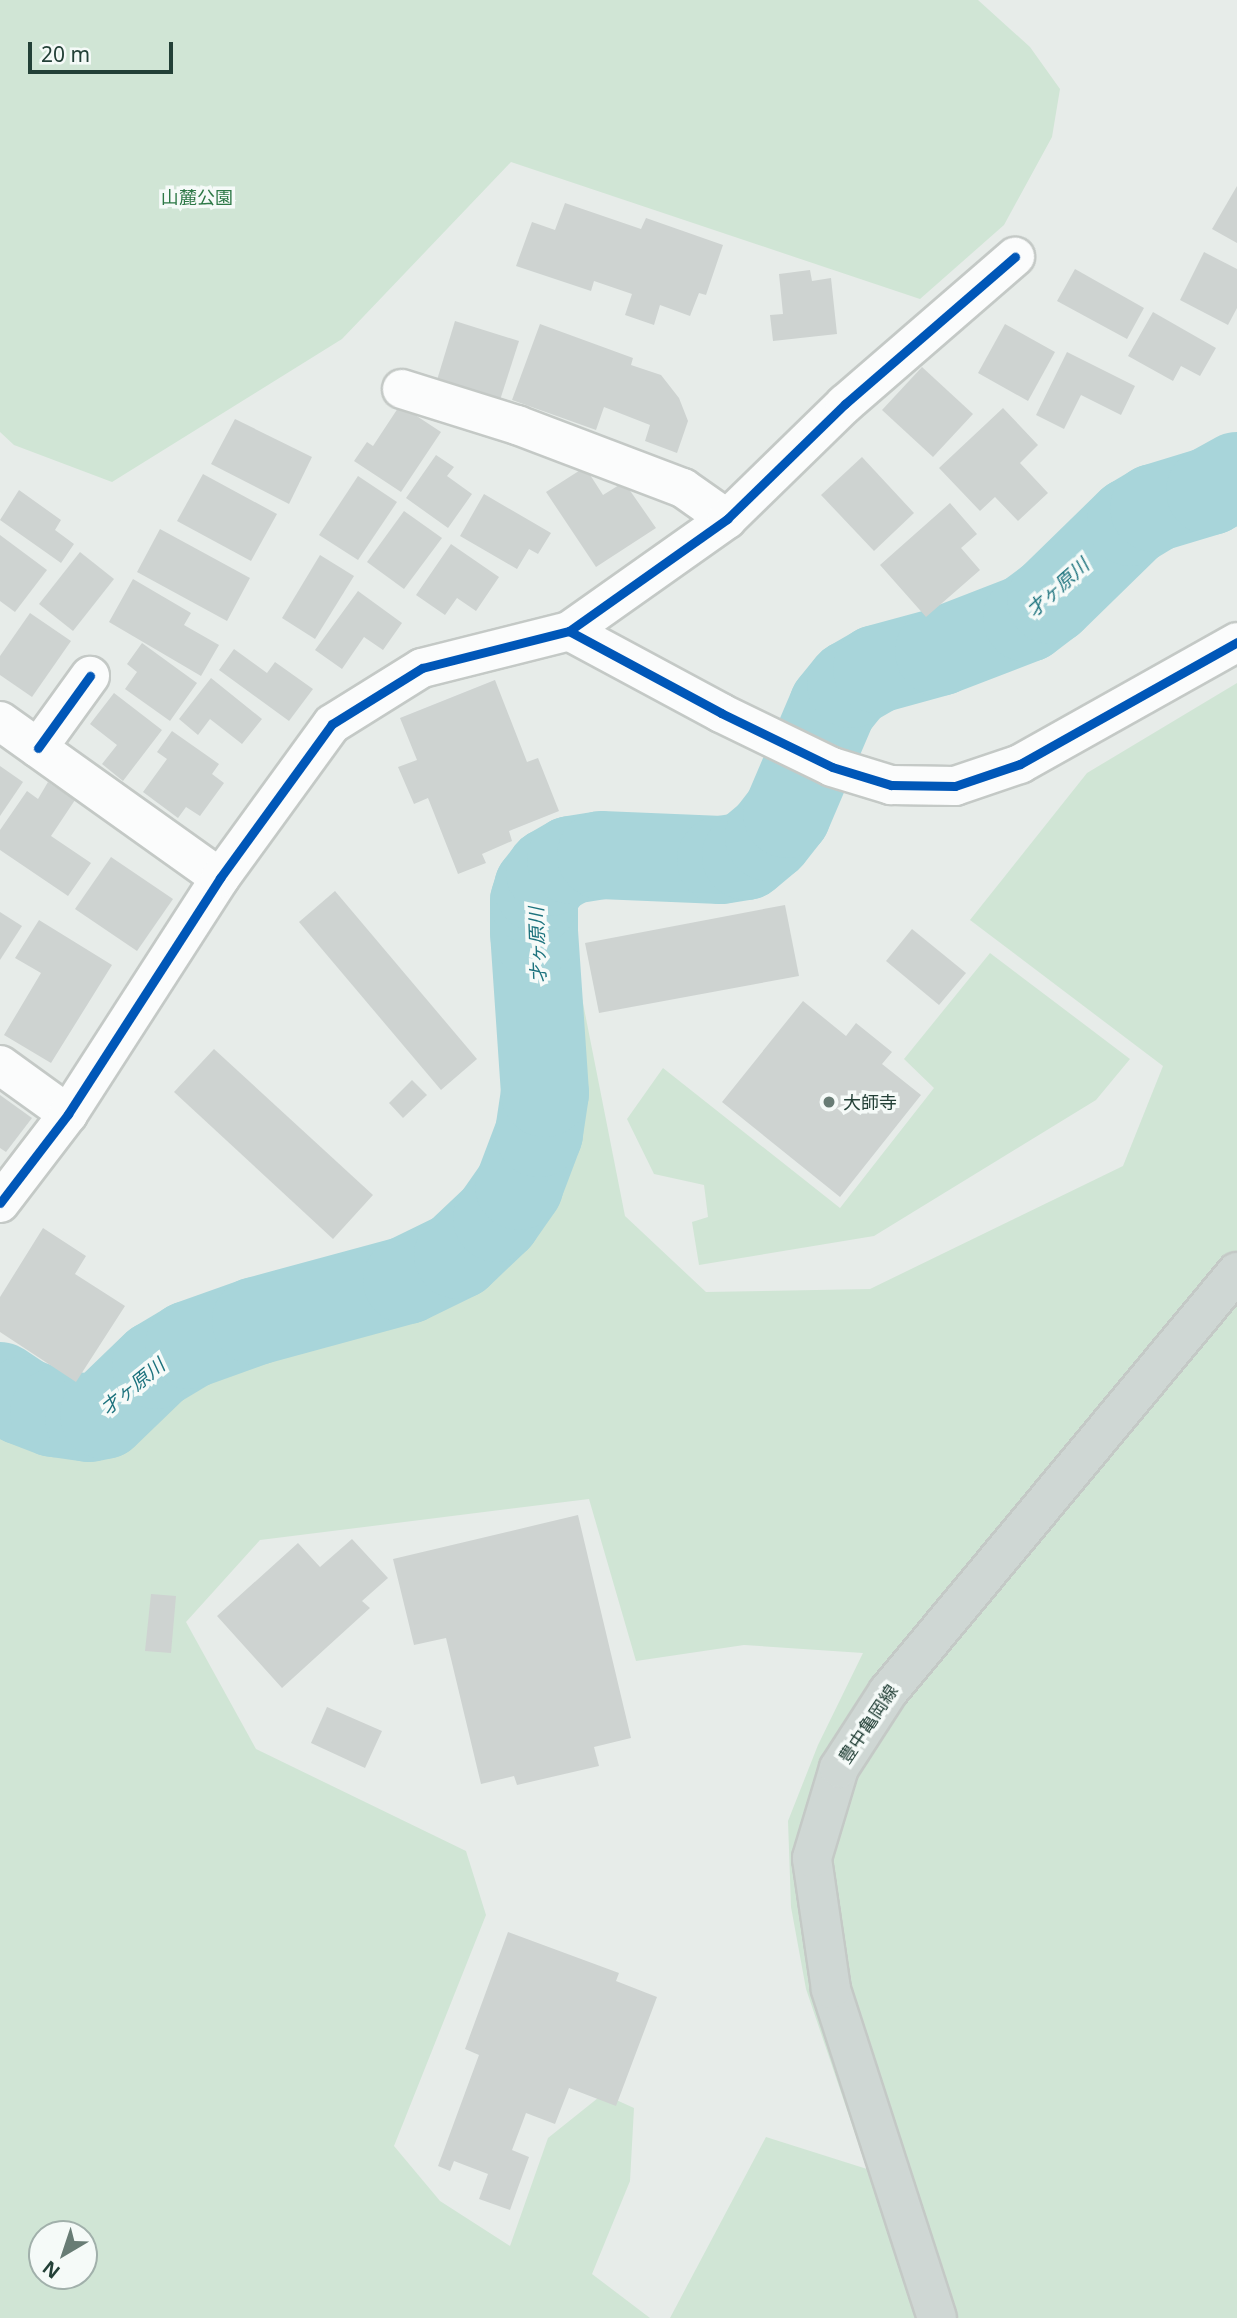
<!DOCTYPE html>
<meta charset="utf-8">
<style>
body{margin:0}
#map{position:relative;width:1237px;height:2318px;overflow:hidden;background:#e7ece9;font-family:"Noto Sans","Noto Sans JP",sans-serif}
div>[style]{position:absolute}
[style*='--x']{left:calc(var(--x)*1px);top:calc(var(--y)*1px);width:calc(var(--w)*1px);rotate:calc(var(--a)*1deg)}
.green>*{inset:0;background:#d0e5d5}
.river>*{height:88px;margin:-44px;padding:0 44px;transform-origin:44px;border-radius:44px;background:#a8d5da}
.building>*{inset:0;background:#ced3d1}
.roads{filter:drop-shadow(2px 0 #c4c9c6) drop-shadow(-2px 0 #c4c9c6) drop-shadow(0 2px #c4c9c6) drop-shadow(0 -2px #c4c9c6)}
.minor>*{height:38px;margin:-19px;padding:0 19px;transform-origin:19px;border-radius:19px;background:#fbfcfc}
.major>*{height:38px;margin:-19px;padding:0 19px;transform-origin:19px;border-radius:19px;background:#cfd7d4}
.cycleway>*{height:9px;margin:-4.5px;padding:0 4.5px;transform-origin:4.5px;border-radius:4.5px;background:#0057b8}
.dots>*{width:19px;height:19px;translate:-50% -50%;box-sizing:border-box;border:4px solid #f5faf8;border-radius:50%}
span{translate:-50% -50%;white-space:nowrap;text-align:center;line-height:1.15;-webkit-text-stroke:7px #f5faf8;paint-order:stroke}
.park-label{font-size:18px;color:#2d7846}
.poi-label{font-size:18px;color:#234037}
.left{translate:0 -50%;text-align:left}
.street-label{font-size:18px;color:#234037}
.water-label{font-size:19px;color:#1c727d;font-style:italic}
.north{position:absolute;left:28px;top:2220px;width:70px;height:70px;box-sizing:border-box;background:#f5faf8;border:2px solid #a1b0ab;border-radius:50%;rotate:219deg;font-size:19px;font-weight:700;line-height:28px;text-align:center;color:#234037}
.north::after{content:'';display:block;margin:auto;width:24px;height:32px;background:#687c75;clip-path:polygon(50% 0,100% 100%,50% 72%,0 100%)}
.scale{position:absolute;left:28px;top:42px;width:145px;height:32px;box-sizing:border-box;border:4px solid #234037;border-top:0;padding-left:9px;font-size:21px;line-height:24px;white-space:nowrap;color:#234037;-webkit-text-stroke:5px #f5faf8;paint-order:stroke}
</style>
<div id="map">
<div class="green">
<i style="clip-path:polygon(0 0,978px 0,1030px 47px,1060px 89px,1052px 137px,1004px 225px,920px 299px,511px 162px,342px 339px,112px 482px,14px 445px,0 432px)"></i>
<i style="clip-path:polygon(evenodd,1237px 683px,1237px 2318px,670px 2318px,766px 2137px,867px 2169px,806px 1989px,791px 1907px,788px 1821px,818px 1745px,863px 1653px,744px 1645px,636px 1661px,589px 1499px,260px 1540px,186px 1622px,256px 1749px,466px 1851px,486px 1915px,394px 2146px,440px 2201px,510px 2246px,548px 2138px,603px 2094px,634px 2108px,630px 2181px,592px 2274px,650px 2318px,0 2318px,0 1420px,101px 1445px,184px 1362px,451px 1286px,514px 1223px,563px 1121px,548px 915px,565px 912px,625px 1216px,706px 1292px,870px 1289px,1123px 1166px,1163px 1066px,970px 920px,1087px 773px,1237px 683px,42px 2234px,84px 2234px,84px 2276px,42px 2276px,42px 2234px)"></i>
<i style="clip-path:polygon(990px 953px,1130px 1059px,1096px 1100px,874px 1236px,699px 1265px,692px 1222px,708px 1217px,704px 1185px,654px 1174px,627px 1119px,663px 1068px,840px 1208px,934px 1088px,904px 1059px)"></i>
</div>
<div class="river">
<i style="--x:0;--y:1386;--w:27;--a:34"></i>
<i style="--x:22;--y:1401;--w:34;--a:21"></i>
<i style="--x:54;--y:1413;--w:35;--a:8"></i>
<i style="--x:89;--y:1418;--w:15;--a:-11"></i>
<i style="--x:104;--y:1415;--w:72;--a:-43.9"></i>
<i style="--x:156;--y:1365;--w:39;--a:-31"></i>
<i style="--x:189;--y:1345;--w:71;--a:-19.7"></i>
<i style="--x:256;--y:1321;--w:156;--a:-15.2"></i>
<i style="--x:407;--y:1280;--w:57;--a:-26.1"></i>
<i style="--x:458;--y:1255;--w:54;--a:-43.5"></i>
<i style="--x:497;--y:1218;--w:39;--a:-55"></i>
<i style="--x:519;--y:1186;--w:57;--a:-69.3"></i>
<i style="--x:539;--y:1133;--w:40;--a:-81.5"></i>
<i style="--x:545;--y:1093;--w:160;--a:-93.9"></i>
<i style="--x:534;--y:933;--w:32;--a:-90"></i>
<i style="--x:534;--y:901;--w:14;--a:-73"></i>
<i style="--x:538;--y:888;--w:20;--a:-53"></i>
<i style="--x:550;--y:872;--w:24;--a:-30"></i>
<i style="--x:571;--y:860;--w:30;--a:-9"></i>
<i style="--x:601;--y:855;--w:120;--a:2.4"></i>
<i style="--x:721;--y:860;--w:25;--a:-9"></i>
<i style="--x:746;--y:856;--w:30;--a:-40"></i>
<i style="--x:769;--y:837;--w:29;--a:-52"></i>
<i style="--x:787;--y:814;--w:117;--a:-66.9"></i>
<i style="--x:833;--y:706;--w:28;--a:-51"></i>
<i style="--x:851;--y:684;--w:30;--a:-30"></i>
<i style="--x:877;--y:669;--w:64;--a:-15.3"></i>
<i style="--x:939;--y:652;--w:94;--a:-21.1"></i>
<i style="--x:1027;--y:618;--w:30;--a:-37"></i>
<i style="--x:1051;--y:600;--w:112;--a:-44.3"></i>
<i style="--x:1131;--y:522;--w:27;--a:-31"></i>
<i style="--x:1154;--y:508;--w:59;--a:-16.9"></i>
<i style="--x:1210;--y:491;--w:31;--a:-29"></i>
</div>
<div class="building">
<i style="clip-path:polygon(1237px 186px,1237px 243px,1212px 229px)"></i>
<i style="clip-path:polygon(565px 203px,641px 229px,646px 218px,723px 245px,706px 295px,699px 293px,690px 316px,660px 305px,654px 325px,625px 315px,632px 294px,594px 281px,591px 291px,516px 266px,532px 222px,555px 230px)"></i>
<i style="clip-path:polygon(1204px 252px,1237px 269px,1237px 308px,1228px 325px,1180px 300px)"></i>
<i style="clip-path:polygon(1075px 269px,1144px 308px,1127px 339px,1057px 301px)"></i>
<i style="clip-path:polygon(810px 270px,812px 281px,831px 278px,837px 334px,773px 341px,770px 315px,783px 314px,779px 274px)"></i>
<i style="clip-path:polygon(1153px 312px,1216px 348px,1200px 376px,1181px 366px,1173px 381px,1128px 356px)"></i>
<i style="clip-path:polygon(455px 321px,519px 341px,500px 400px,437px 380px)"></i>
<i style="clip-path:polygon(540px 324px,633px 358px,631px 365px,661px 375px,679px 398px,688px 421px,677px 453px,645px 441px,650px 425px,604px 407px,596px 430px,512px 400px)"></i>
<i style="clip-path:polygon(1005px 324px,1055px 352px,1028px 401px,978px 373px)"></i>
<i style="clip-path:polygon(1067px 352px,1135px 386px,1121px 415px,1081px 395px,1064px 429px,1036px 415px)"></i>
<i style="clip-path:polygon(922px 367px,973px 414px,933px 457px,882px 410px)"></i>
<i style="clip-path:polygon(400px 405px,441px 432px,401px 492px,354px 461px,367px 442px,373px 446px)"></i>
<i style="clip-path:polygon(1003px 408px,1038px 445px,1020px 463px,1048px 493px,1018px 521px,995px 497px,980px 511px,939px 468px)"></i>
<i style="clip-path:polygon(235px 419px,312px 457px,289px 504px,211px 464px)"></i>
<i style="clip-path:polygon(436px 455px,454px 467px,447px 476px,472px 494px,448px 528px,406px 498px)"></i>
<i style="clip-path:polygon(862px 457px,914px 513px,874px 551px,821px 495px)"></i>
<i style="clip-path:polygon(585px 467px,603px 495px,624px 482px,656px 528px,596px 567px,546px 492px)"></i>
<i style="clip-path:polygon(203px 474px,277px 514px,251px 561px,177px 521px)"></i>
<i style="clip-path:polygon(358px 476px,397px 502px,358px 560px,319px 535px)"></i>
<i style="clip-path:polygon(19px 490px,61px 520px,55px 530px,74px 544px,61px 563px,0 520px)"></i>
<i style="clip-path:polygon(484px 494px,551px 533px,538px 554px,529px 549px,517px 569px,460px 536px)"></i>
<i style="clip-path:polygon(950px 503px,977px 534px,961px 548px,980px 570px,926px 617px,880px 565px)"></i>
<i style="clip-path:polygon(404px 511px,442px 538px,404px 589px,367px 562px)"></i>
<i style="clip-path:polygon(160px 529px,250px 578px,227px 621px,137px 572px)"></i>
<i style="clip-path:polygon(0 535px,47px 570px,15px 612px,0 601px)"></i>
<i style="clip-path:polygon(451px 544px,499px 577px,476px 611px,457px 598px,445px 615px,416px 595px)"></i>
<i style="clip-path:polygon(80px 552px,114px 579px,73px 631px,39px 604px)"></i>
<i style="clip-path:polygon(320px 555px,354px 576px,315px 639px,282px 618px)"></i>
<i style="clip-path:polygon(133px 579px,191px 613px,184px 625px,219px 645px,201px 676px,109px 622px)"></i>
<i style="clip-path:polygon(358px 591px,402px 623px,383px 650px,364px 637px,342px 669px,315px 650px)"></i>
<i style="clip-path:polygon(30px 613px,71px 641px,32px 697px,0 675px,0 656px)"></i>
<i style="clip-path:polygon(142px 643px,197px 683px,170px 721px,125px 689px,137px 672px,127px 664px)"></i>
<i style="clip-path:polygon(234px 649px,267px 673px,275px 662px,313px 689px,289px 721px,219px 670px)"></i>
<i style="clip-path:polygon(211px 678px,262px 719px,242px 744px,210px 719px,198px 735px,179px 719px)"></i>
<i style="clip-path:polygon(495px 680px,527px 762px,538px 758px,559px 811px,509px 831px,512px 841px,482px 854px,486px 863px,458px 874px,428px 798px,414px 804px,398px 767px,417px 760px,400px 718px)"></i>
<i style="clip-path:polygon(114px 693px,162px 730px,123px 781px,102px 764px,117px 745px,90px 724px)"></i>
<i style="clip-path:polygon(172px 731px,219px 764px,212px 774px,224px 783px,200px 816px,186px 807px,178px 818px,143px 792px,167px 759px,157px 752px)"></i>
<i style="clip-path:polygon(0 766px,23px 782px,0 816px)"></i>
<i style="clip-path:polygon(48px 782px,75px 800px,51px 836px,91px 863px,68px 896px,0 850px,0 830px,27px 791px,38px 799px)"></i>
<i style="clip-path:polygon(111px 857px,173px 899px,137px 951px,75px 909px)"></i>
<i style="clip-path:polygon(335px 891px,477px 1059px,441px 1090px,299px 922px)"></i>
<i style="clip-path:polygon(785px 905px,799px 976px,599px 1013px,585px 943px)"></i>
<i style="clip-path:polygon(0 912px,22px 926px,0 960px)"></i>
<i style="clip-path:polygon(39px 920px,112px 965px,51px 1063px,4px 1035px,41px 973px,15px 958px)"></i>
<i style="clip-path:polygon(912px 929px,966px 973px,939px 1005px,886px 961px)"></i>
<i style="clip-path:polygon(803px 1001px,846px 1036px,856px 1023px,892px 1052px,882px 1064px,921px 1095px,840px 1197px,722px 1102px)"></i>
<i style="clip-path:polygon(214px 1049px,373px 1195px,333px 1239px,174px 1092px)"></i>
<i style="clip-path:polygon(412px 1080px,427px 1095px,403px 1118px,389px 1103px)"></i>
<i style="clip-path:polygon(0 1095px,32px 1118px,6px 1152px,0 1148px)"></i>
<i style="clip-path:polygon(43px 1228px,86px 1256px,75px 1274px,125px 1306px,76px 1382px,0 1332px,0 1297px)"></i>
<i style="clip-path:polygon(578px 1515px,631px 1738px,594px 1747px,599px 1766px,517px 1785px,514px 1776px,481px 1784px,446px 1638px,414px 1645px,393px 1559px)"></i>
<i style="clip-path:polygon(352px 1539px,388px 1578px,362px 1601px,370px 1608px,282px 1688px,217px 1616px,298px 1543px,320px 1567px)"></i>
<i style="clip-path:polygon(151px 1594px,176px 1596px,171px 1653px,145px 1651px)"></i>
<i style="clip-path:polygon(327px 1707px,382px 1731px,365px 1768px,311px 1743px)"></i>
<i style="clip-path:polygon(508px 1932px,619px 1973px,616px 1981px,657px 1997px,616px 2106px,569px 2088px,555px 2124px,526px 2113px,512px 2150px,529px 2157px,510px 2210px,479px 2199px,488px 2174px,454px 2161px,450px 2171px,438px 2166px,479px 2055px,465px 2049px)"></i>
</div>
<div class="roads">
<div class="minor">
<i style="--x:402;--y:389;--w:121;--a:17.4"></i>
<i style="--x:517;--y:425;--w:178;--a:20.8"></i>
<i style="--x:683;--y:488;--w:54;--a:35.2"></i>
<i style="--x:569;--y:631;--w:194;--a:-35.3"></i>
<i style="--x:727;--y:519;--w:165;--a:-44.3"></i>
<i style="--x:845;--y:404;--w:225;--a:-40.9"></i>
<i style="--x:0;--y:721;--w:270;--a:35.5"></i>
<i style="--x:38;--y:748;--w:89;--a:-54.2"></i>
<i style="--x:0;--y:1065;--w:84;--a:35.8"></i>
<i style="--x:0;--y:1203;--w:112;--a:-52.6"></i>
<i style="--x:68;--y:1114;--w:281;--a:-57.2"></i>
<i style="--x:220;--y:878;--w:190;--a:-54"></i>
<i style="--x:332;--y:724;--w:106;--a:-31.9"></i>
<i style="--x:422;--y:668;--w:152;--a:-14.1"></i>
<i style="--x:569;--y:631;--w:173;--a:28.3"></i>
<i style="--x:721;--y:713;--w:123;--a:25.9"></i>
<i style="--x:832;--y:767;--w:62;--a:17"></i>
<i style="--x:891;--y:785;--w:64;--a:0.9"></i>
<i style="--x:955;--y:786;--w:69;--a:-18.7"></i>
<i style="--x:1020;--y:764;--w:249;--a:-29.3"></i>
</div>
<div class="major">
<i style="--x:937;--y:2318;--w:346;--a:-107.9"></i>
<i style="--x:831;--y:1989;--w:132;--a:-98.3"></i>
<i style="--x:812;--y:1858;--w:94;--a:-73.3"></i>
<i style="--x:839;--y:1768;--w:90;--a:-57.2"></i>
<i style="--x:888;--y:1692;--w:546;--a:-50.28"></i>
</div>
</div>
<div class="cycleway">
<i style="--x:569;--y:631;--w:194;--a:-35.3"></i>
<i style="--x:727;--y:519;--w:165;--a:-44.3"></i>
<i style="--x:845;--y:404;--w:225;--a:-40.9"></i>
<i style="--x:38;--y:748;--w:89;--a:-54.2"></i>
<i style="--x:0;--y:1203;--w:112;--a:-52.6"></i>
<i style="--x:68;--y:1114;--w:281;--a:-57.2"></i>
<i style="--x:220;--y:878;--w:190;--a:-54"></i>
<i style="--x:332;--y:724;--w:106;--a:-31.9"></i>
<i style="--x:422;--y:668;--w:152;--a:-14.1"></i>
<i style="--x:569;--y:631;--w:173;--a:28.3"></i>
<i style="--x:721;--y:713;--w:123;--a:25.9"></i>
<i style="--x:832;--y:767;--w:62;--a:17"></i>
<i style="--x:891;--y:785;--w:64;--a:0.9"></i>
<i style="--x:955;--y:786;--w:69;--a:-18.7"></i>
<i style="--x:1020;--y:764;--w:249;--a:-29.3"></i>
</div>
<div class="dots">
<i style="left:829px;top:1102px;background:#687c75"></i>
</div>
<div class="park-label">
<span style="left:197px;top:197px">山麓公園</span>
</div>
<div class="poi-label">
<span class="left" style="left:843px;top:1102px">大師寺</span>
</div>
<div class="street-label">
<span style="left:868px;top:1724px;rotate:-56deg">豊中亀岡線</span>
</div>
<div class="water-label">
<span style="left:1058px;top:588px;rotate:-42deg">才ヶ原川</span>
<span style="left:538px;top:945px;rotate:-92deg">才ヶ原川</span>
<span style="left:133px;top:1387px;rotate:-39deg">才ヶ原川</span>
</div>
<div class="north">N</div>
<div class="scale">20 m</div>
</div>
